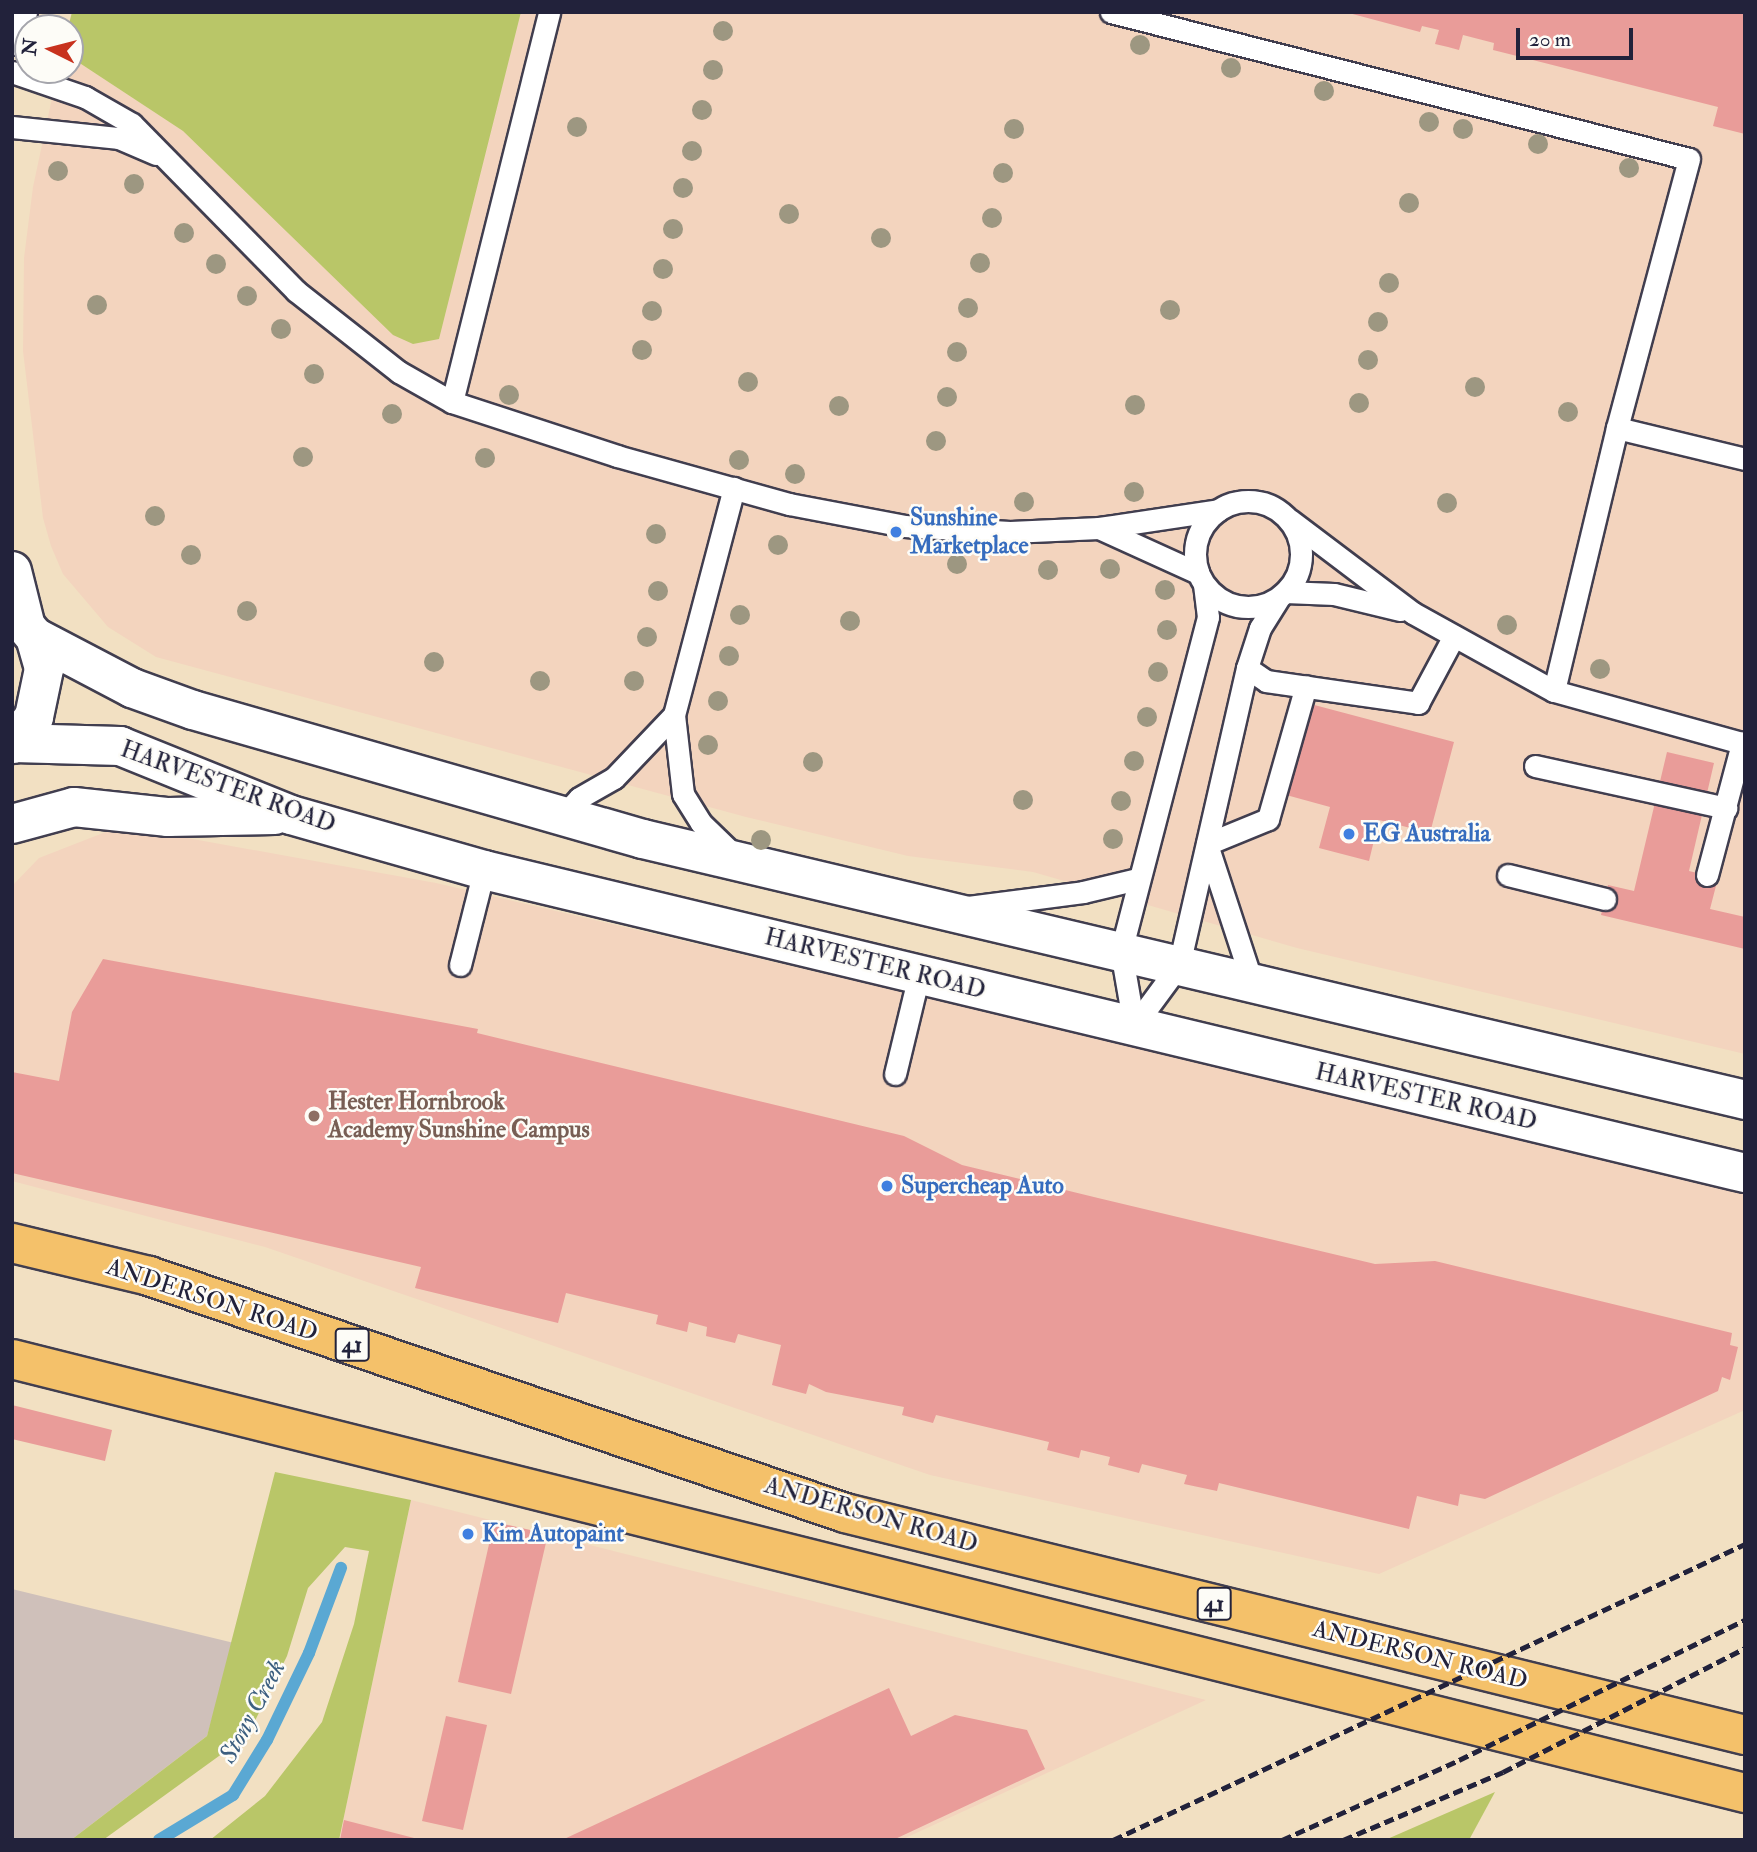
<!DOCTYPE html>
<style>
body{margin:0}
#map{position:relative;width:1757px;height:1852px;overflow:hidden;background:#f2e0c2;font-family:"IM FELL Double Pica",serif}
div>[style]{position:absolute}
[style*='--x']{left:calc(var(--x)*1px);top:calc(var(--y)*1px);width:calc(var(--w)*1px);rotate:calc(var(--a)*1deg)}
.built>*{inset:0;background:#f3d4be}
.industrial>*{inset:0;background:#cfc0ba}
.green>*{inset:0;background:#b9c668}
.stream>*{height:12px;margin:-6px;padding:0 6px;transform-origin:6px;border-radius:6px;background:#5aa8d3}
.building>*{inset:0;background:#e99c99}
.roads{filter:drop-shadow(2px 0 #413e4f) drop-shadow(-2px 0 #413e4f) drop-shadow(0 2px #413e4f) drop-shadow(0 -2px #413e4f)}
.service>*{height:21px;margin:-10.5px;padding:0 10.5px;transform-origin:10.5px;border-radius:10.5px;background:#fff}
.service>.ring{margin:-10.5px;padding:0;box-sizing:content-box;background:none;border:21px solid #fff;border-radius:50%}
.tertiary>*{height:38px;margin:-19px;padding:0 19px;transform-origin:19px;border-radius:19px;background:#fff}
.primary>*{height:38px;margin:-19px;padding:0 19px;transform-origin:19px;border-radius:19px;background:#f4c16a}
.rail>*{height:5px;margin-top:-2.5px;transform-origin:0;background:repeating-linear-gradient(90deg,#22223b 0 10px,transparent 0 15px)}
.trees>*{width:20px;height:20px;margin:-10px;border-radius:50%;background:#9d9781}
.dots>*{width:19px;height:19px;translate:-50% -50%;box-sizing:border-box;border:4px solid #fdfcf7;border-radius:50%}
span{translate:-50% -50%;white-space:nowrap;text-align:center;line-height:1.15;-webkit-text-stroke:5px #fdfcf7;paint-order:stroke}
.shield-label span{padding:2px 5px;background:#fdfcf7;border:2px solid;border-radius:5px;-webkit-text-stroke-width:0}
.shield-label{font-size:23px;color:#22223b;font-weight:700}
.shop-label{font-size:24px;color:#366cbe;font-weight:700}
.left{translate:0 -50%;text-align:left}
.street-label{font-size:24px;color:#22223b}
.education-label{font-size:24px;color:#785e54;font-weight:700}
.water-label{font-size:26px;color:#3b5e7f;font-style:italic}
.frame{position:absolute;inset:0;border:14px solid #22223b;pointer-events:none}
.north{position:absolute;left:14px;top:14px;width:70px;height:70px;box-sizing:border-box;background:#fdfcf7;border:2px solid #a5a5ac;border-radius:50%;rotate:276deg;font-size:19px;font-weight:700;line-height:28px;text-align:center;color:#22223b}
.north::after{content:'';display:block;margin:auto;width:24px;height:32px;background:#c8321e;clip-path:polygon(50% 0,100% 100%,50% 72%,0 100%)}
.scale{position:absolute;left:1516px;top:28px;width:117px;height:32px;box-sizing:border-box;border:4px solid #22223b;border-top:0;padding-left:9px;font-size:21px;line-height:24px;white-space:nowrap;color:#22223b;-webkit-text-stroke:5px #fdfcf7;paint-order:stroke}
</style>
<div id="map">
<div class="built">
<i style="clip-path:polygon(521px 12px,1745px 12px,1745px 1054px,1297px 948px,1033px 872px,908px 856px,746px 817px,156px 657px,108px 627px,63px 574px,51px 546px,43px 518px,23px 351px,24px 258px,33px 187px,58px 70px,70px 70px,70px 46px,75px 60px,183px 131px,393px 335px,438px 339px)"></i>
<i style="clip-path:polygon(121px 826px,436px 883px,1745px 1189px,1745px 1410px,1379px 1574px,930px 1475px,265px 1247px,12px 1181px,12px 886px,39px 858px)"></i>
<i style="clip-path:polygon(411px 1500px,1206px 1700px,901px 1840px,339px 1840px)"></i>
</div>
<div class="industrial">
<i style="clip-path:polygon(12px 1589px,234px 1643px,207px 1736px,71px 1840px,12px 1840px)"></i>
</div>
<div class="green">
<i style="clip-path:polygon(72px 12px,521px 12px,439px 339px,413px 344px,393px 335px,183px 131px,75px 60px,68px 28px)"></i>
<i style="clip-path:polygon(275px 1472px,411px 1500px,339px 1840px,210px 1840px,265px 1796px,322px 1722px,354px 1624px,369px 1551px,345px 1547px,308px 1588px,287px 1656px,248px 1735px,103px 1840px,71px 1840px,207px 1736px)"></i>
<i style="clip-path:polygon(1495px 1792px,1469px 1840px,1385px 1840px)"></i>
</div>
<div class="stream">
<i style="--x:159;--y:1840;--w:87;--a:-31.3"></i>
<i style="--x:233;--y:1795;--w:65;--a:-58.3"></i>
<i style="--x:267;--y:1740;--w:97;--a:-64.2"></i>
<i style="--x:309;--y:1653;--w:91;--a:-69.4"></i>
</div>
<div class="building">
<i style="clip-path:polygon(1345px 12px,1745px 12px,1745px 134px,1713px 126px,1718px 107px,1493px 50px,1494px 43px,1463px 35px,1459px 50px,1448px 47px,1435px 44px,1439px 30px,1422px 26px,1420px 32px)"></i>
<i style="clip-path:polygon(1303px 702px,1454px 742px,1430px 833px,1379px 820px,1369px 861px,1319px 848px,1330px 807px,1279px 793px)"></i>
<i style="clip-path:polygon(1667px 752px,1714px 763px,1689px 871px,1718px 878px,1710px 909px,1745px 917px,1745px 949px,1601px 915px,1608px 885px,1634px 891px)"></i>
<i style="clip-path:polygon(103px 959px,478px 1029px,477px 1033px,904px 1136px,962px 1165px,1098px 1198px,1375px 1264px,1435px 1261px,1732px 1333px,1730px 1345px,1738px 1347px,1730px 1380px,1722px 1377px,1718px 1391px,1485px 1499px,1460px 1494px,1458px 1506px,1417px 1496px,1409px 1529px,1219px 1483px,1217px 1491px,1184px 1484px,1187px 1475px,1142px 1464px,1139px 1473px,1108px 1465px,1110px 1457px,1081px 1450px,1079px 1458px,1047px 1450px,1049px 1442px,936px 1415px,933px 1423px,902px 1415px,904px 1407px,826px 1392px,809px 1384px,806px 1394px,772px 1385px,781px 1345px,738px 1334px,735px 1343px,706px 1336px,707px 1327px,689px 1322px,687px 1332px,656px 1324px,658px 1315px,566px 1293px,558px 1323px,415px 1288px,421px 1267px,12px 1173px,12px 1072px,59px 1081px,72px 1012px)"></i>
<i style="clip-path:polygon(12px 1405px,112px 1430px,105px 1461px,12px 1439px)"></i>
<i style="clip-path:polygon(494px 1522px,548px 1534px,511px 1694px,458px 1682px)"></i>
<i style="clip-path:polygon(889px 1688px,911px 1736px,955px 1715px,1027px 1730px,1045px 1769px,893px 1840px,562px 1840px)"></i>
<i style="clip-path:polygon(446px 1716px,487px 1725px,463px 1830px,422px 1821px)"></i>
<i style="clip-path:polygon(344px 1820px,418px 1839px,417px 1840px,340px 1840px)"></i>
</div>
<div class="roads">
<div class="service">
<i style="--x:1111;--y:12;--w:596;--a:14.27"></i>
<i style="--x:1689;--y:159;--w:278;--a:105"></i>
<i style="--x:1617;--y:428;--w:270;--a:103.5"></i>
<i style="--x:12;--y:72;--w:77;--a:18.9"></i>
<i style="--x:85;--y:97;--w:54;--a:29.9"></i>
<i style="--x:132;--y:124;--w:234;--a:45.5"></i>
<i style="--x:296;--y:291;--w:131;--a:38.2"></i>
<i style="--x:399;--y:372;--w:61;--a:29.5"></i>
<i style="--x:452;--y:402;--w:174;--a:18.1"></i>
<i style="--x:617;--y:456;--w:179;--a:15.6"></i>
<i style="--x:789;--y:504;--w:117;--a:10.8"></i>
<i style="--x:904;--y:526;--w:106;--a:3.2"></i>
<i style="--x:1010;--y:532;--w:89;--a:-2.6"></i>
<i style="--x:1099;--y:528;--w:121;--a:-8.5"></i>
<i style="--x:12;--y:127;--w:108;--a:5.9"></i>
<i style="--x:119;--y:138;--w:40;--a:23.4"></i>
<i style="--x:452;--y:402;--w:402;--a:-76"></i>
<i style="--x:1617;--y:428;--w:132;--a:13.6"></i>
<i class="ring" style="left:1195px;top:501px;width:85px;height:85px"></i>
<i style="--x:1290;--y:520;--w:154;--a:37.1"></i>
<i style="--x:1413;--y:613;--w:161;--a:29"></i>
<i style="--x:1554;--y:691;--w:198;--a:15.5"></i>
<i style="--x:1101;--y:529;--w:107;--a:24.4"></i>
<i style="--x:1285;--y:592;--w:49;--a:2.3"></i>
<i style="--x:1334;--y:594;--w:68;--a:13.6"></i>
<i style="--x:1247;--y:668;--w:23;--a:34"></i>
<i style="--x:1266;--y:681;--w:154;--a:8.2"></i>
<i style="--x:1418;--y:703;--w:76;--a:-61.8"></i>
<i style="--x:1535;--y:766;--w:196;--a:12.4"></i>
<i style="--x:562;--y:817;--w:25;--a:-48"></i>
<i style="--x:579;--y:798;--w:40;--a:-29.7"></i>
<i style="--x:614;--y:778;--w:87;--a:-46.4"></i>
<i style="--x:733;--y:854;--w:45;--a:-135.9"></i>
<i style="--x:701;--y:823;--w:34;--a:-122"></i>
<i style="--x:683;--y:794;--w:80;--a:-96.5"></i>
<i style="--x:674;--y:715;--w:235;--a:-75.2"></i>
<i style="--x:1508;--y:875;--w:100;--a:13.9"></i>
<i style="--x:1707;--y:875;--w:137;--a:-75.1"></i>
<i style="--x:968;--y:907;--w:116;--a:-7.4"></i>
<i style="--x:1083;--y:892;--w:56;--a:-13.5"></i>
<i style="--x:460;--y:965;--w:98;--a:-75.8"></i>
<i style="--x:1252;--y:982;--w:145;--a:-108.1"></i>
<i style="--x:1207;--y:844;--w:66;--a:-22.3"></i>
<i style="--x:1268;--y:819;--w:138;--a:-74.1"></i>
<i style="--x:1134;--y:1026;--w:76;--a:-53.6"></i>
<i style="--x:1179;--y:965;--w:305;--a:-77.1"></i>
<i style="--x:1247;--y:668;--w:42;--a:-72"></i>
<i style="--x:1260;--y:628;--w:34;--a:-58"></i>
<i style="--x:1134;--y:1026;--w:76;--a:-99.8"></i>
<i style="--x:1121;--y:951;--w:345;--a:-75.4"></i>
<i style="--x:1208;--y:617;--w:32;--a:-97"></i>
<i style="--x:895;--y:1074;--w:102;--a:-76.4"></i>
</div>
<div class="tertiary">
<i style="--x:12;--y:36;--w:25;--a:-76"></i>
<i style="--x:12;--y:571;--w:54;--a:76"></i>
<i style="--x:12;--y:610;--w:35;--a:50"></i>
<i style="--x:35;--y:637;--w:33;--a:74"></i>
<i style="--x:44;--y:669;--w:49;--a:101.8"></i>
<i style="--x:34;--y:717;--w:35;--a:129"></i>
<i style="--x:35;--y:637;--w:110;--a:27.7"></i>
<i style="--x:132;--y:688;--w:65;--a:19.8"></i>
<i style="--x:193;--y:710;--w:468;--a:16"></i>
<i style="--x:643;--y:839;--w:1132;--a:13.32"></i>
<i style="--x:14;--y:743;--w:106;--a:1.6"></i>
<i style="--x:120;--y:746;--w:184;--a:22"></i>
<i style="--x:291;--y:815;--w:201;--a:15.9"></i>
<i style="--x:484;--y:870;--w:1297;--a:13.51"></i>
<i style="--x:12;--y:824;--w:64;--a:-15.3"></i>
<i style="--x:74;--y:807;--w:95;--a:6.1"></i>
<i style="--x:168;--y:817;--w:107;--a:-1.1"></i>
</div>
<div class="primary">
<i style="--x:12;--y:1243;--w:141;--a:13.5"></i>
<i style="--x:149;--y:1276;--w:735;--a:18.8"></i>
<i style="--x:845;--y:1513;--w:927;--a:13.86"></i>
<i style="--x:12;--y:1359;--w:1787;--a:14.06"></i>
</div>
</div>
<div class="rail">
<i style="--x:1113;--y:1840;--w:698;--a:-25.1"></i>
<i style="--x:1282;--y:1840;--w:194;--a:-24.3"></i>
<i style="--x:1459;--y:1760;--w:318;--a:-26.1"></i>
<i style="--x:1343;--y:1840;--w:174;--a:-23"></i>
<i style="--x:1503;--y:1772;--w:272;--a:-27.1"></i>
</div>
<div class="trees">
<i style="left:723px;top:31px"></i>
<i style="left:1140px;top:45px"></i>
<i style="left:1231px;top:68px"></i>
<i style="left:713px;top:70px"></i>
<i style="left:1324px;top:91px"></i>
<i style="left:702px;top:110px"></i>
<i style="left:1429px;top:122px"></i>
<i style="left:577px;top:127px"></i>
<i style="left:1014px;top:129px"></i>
<i style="left:1463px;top:129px"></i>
<i style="left:1538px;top:144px"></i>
<i style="left:692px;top:151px"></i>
<i style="left:1629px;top:168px"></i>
<i style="left:58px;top:171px"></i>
<i style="left:1003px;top:173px"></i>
<i style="left:134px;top:184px"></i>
<i style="left:683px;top:188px"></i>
<i style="left:1409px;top:203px"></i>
<i style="left:789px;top:214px"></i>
<i style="left:992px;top:218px"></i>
<i style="left:673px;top:229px"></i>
<i style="left:184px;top:233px"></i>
<i style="left:881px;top:238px"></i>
<i style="left:980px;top:263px"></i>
<i style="left:216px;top:264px"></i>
<i style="left:663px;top:269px"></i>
<i style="left:1389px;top:283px"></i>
<i style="left:247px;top:296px"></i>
<i style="left:97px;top:305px"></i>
<i style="left:968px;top:308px"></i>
<i style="left:1170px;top:310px"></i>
<i style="left:652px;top:311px"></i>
<i style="left:1378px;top:322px"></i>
<i style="left:281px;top:329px"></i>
<i style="left:642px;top:350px"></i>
<i style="left:957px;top:352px"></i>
<i style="left:1368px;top:360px"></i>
<i style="left:314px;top:374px"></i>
<i style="left:748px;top:382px"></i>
<i style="left:1475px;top:387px"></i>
<i style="left:509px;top:395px"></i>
<i style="left:947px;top:397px"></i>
<i style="left:1359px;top:403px"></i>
<i style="left:1135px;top:405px"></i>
<i style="left:839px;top:406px"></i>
<i style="left:1568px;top:412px"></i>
<i style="left:392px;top:414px"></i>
<i style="left:936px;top:441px"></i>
<i style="left:303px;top:457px"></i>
<i style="left:485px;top:458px"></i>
<i style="left:739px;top:460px"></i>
<i style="left:795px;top:474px"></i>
<i style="left:1134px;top:492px"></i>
<i style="left:1024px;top:502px"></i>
<i style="left:1447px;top:503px"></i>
<i style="left:155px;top:516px"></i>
<i style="left:656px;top:534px"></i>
<i style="left:778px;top:545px"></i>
<i style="left:191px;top:555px"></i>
<i style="left:957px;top:564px"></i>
<i style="left:1110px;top:569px"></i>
<i style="left:1048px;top:570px"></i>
<i style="left:1165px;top:590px"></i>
<i style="left:658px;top:591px"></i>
<i style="left:247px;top:611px"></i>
<i style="left:740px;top:615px"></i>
<i style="left:850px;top:621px"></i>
<i style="left:1507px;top:625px"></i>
<i style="left:1167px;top:630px"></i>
<i style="left:647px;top:637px"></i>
<i style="left:729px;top:656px"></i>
<i style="left:434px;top:662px"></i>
<i style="left:1600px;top:669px"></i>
<i style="left:1158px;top:672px"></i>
<i style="left:540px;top:681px"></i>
<i style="left:634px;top:681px"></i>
<i style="left:718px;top:701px"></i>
<i style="left:1147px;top:717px"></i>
<i style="left:708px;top:745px"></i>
<i style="left:1134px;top:761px"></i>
<i style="left:813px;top:762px"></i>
<i style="left:1023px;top:800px"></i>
<i style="left:1121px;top:801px"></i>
<i style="left:1113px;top:839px"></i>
<i style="left:761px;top:840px"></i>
</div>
<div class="dots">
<i style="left:896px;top:532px;background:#3f7fe0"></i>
<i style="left:1349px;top:834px;background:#3f7fe0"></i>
<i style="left:314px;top:1116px;background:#8d6e63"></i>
<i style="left:887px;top:1186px;background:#3f7fe0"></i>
<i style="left:468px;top:1534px;background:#3f7fe0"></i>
</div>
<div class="shield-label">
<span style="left:352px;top:1345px">41</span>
<span style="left:1214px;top:1604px">41</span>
</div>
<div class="shop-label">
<span class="left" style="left:910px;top:532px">Sunshine<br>Marketplace</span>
<span class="left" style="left:1363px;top:834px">EG Australia</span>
<span class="left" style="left:901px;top:1186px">Supercheap Auto</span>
<span class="left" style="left:482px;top:1534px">Kim Autopaint</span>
</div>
<div class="street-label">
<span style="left:228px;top:787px;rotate:20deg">HARVESTER ROAD</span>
<span style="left:875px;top:964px;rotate:14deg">HARVESTER ROAD</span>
<span style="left:1426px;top:1097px;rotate:13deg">HARVESTER ROAD</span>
<span style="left:212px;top:1300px;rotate:18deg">ANDERSON ROAD</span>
<span style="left:871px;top:1515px;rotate:16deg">ANDERSON ROAD</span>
<span style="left:1420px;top:1655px;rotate:14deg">ANDERSON ROAD</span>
</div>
<div class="education-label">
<span class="left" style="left:328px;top:1116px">Hester Hornbrook<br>Academy Sunshine Campus</span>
</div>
<div class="water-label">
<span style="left:253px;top:1712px;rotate:-62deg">Stony Creek</span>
</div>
<div class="frame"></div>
<div class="north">N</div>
<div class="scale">20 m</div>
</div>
